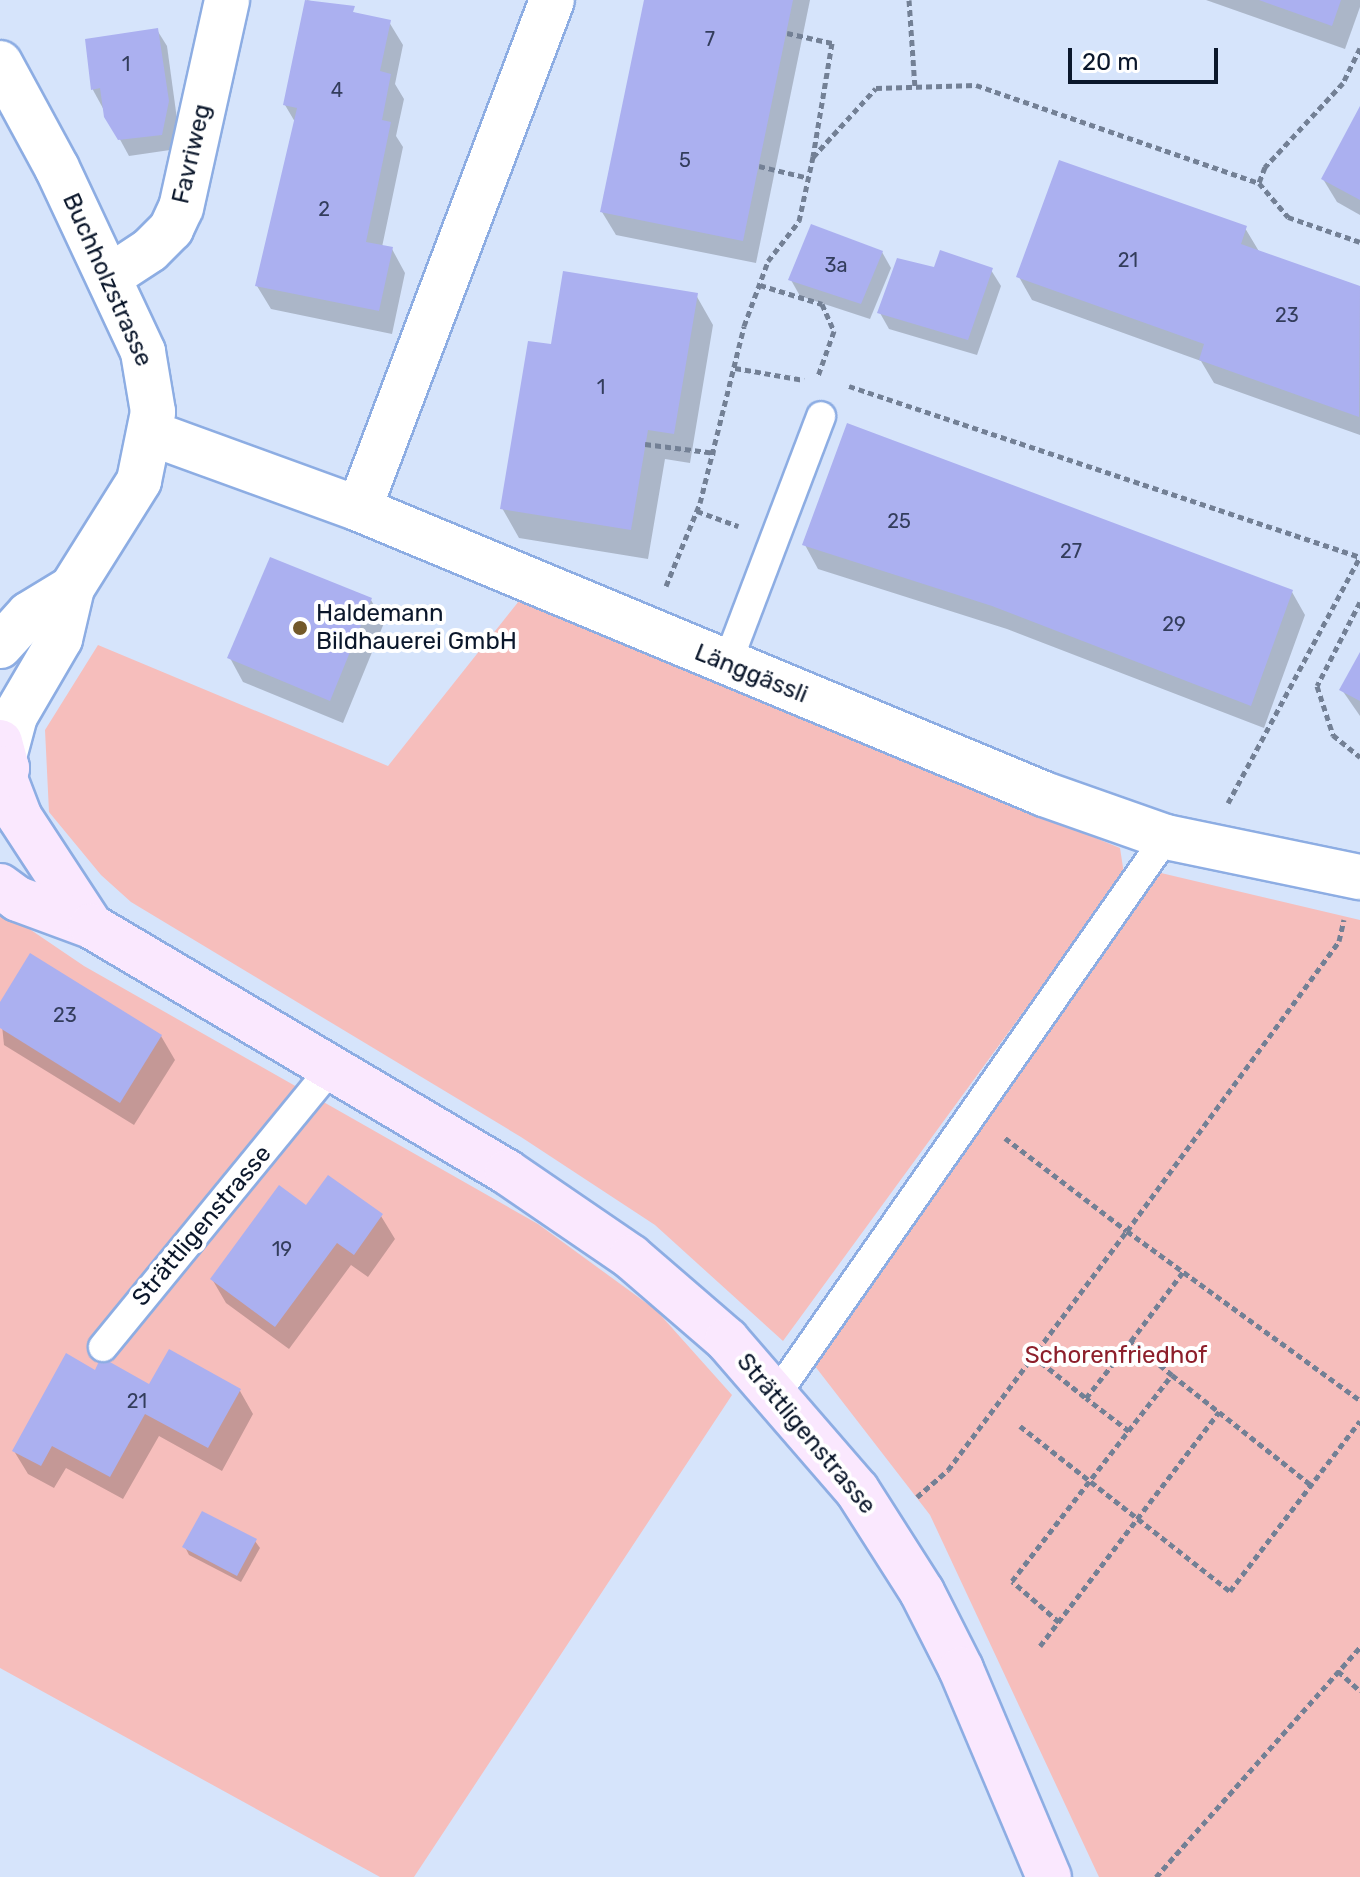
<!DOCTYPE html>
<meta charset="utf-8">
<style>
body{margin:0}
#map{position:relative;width:1360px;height:1877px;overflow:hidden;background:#d6e4fb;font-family:Rubik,sans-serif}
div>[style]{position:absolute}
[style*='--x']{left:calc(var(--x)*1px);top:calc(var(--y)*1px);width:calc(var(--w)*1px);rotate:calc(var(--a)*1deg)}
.green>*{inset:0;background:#f6bebc}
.shadow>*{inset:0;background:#0003}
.building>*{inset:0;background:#abb0f0}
.path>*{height:5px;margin-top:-2.5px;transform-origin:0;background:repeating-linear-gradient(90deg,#738095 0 6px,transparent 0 10px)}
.roads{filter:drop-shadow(2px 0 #8dade3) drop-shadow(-2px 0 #8dade3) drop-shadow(0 2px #8dade3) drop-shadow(0 -2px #8dade3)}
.service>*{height:28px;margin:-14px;padding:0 14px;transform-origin:14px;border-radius:14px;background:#fff}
.minor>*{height:44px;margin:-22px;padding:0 22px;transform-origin:22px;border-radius:22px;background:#fff}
.tertiary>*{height:44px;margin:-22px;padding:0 22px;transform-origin:22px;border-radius:22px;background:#fff}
.secondary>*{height:44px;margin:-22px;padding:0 22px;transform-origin:22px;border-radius:22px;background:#fae8fe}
.dots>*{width:22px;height:22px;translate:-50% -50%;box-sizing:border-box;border:4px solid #fff;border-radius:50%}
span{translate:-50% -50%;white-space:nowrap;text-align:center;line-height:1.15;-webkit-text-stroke:8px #fff;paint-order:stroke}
.number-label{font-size:20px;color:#333d5c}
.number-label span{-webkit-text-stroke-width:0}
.street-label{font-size:24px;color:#0b172b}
.poi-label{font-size:24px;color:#0b172b}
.left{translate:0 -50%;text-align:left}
.park-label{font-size:24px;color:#8d1f2b}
.scale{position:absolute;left:1068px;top:48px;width:150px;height:36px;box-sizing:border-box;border:4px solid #0b172b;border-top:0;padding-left:10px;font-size:24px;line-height:28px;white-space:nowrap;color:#0b172b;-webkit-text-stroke:6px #fff;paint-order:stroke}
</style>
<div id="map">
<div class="green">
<i style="clip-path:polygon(519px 601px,1120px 848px,1124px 874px,783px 1341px,655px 1225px,521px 1137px,131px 902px,101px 875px,49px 812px,45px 730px,98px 645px,388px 766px)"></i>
<i style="clip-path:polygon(1161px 873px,1360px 920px,1360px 1877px,1099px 1877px,930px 1515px,811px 1361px)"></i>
<i style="clip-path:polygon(0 909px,84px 966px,538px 1224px,656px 1310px,732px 1395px,414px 1877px,380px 1877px,0 1668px)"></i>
</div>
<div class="shadow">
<i style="clip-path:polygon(307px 0,389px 22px,403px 45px,395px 84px,404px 99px,396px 136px,403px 147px,382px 247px,392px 249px,405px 273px,392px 334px,271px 309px,257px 286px,295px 122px,285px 105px)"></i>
<i style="clip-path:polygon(646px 0,810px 0,756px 263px,616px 235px,602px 212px)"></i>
<i style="clip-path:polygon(1206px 0,1360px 0,1360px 7px,1345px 49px)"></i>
<i style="clip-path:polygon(157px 30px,167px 46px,177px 119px,170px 150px,129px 156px,93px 90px,87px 40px)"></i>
<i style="clip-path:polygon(1360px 111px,1360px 215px,1337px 202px,1323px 179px)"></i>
<i style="clip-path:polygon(1245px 228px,1260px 253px,1360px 288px,1360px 435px,1214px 383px,1201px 361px,1032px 300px,1019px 277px)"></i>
<i style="clip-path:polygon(882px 252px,891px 268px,870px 319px,800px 296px,791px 280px)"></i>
<i style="clip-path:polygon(936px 269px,991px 270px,1001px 286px,977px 355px,889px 329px,880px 313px)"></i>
<i style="clip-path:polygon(696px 295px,713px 325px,690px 463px,665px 459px,648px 559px,519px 538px,502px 508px)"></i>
<i style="clip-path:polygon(805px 545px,1292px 592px,1305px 615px,1264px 728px,1007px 629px,818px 569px)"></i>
<i style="clip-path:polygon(371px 600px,384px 623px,343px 723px,243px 682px,230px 658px)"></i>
<i style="clip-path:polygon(1360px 657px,1360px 716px,1342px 690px)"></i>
<i style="clip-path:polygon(0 1006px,161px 1036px,175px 1060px,134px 1125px,4px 1045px)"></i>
<i style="clip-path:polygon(307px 1207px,381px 1216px,395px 1239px,368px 1277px,351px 1265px,289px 1349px,226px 1303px,212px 1279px)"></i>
<i style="clip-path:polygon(95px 1372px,150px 1386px,240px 1391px,253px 1414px,222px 1471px,159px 1436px,123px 1499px,66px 1468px,54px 1488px,28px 1474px,14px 1451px)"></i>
<i style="clip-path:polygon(255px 1541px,260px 1548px,241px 1582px,189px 1555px,185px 1547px)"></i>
</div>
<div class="building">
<i style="clip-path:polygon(305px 0,355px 6px,353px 12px,391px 20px,380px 71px,391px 74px,382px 120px,391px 122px,366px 242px,393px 247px,379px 311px,255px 286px,297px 108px,283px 105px)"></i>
<i style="clip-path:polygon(644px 0,793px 0,743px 241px,600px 212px)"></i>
<i style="clip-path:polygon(1259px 0,1341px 0,1332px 26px)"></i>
<i style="clip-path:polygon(158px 28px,169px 101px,162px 135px,118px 140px,104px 117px,100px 88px,91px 90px,85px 39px)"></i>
<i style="clip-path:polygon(1360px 106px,1360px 200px,1321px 179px)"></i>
<i style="clip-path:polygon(1059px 160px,1247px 226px,1241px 244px,1360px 286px,1359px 417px,1199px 360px,1204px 344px,1016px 277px)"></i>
<i style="clip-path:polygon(811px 224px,883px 251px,861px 304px,788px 280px)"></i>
<i style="clip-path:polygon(940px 250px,993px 268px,968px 340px,877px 313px,897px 258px,934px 267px)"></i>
<i style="clip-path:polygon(563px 271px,698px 293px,674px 434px,648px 430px,631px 530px,500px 509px,528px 341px,551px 344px)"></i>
<i style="clip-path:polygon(847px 423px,1293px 590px,1251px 706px,992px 606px,802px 545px)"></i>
<i style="clip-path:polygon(270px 557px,372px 598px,330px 701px,227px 658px)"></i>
<i style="clip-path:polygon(1360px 652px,1360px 701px,1339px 690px)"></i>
<i style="clip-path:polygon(30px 953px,162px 1035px,120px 1103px,0 1028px,0 1002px)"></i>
<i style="clip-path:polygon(328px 1175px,383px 1214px,354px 1255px,337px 1243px,275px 1327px,210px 1279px,279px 1185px,306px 1205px)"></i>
<i style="clip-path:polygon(169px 1349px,241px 1389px,208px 1448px,145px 1414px,110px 1477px,52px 1446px,41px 1466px,12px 1451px,66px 1353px,95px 1370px,101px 1357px,149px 1384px)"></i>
<i style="clip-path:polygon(202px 1511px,257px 1539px,237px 1576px,182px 1547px)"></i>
</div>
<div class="path">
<i style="--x:909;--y:0;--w:87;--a:86.1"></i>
<i style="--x:787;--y:33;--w:46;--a:12.5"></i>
<i style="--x:832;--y:43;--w:115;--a:99.5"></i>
<i style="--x:1360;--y:48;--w:39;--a:116"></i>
<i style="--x:1343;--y:83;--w:115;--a:132.9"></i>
<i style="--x:1265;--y:167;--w:17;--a:111"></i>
<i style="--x:1259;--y:183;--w:45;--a:49.5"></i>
<i style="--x:1288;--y:217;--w:76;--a:19.1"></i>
<i style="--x:759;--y:166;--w:51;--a:13.5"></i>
<i style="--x:760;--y:285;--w:65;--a:17"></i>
<i style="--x:822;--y:304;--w:30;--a:66"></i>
<i style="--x:834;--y:331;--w:48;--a:109.6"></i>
<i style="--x:735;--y:368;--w:70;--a:9.9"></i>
<i style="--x:849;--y:386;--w:539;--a:18.5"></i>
<i style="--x:645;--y:444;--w:71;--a:7.3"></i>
<i style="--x:697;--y:511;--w:44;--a:20.1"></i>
<i style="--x:666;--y:586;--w:90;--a:-67.7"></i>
<i style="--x:700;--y:503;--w:182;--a:-76"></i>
<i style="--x:744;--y:326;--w:69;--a:-69.7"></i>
<i style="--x:768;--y:261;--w:51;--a:-52.2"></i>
<i style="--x:799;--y:221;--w:66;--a:-77.7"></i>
<i style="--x:813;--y:157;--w:93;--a:-47.6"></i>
<i style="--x:876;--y:88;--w:100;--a:-1.7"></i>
<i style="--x:976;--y:85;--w:299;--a:19.1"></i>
<i style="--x:1360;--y:602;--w:94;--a:117.1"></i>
<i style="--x:1317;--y:686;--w:52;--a:71.9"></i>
<i style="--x:1333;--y:735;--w:35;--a:39"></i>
<i style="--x:1228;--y:803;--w:279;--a:-61.8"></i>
<i style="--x:1005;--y:1138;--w:153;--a:37.3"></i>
<i style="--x:1127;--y:1231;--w:359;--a:-53.8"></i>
<i style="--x:1339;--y:941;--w:22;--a:-77"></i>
<i style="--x:1033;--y:1356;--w:68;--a:38.4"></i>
<i style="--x:1172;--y:1375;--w:53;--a:-140.3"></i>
<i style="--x:1131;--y:1341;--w:86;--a:-53"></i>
<i style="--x:1020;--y:1426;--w:267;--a:38.2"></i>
<i style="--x:1230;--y:1591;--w:214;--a:-52.6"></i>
<i style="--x:1129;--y:1431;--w:54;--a:-142.5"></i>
<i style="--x:1086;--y:1398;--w:73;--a:-51.7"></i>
<i style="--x:917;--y:1497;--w:41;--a:-41.1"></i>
<i style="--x:948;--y:1470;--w:299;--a:-53.2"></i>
<i style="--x:1127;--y:1231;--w:288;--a:36"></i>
<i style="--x:1059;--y:1622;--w:62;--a:-138.9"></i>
<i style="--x:1012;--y:1581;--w:261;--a:-52.2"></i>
<i style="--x:1172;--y:1375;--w:60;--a:38.2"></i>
<i style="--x:1040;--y:1646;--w:295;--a:-52.6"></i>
<i style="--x:1219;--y:1412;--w:117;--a:38.4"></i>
<i style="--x:1338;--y:1671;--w:30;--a:42"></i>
<i style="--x:1156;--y:1877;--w:307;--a:-48.4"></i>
</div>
<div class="roads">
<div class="service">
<i style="--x:727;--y:664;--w:265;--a:-69.2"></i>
<i style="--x:103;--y:1347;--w:360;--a:-50.7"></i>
<i style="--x:778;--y:1392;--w:677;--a:-55.04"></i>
</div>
<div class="minor">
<i style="--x:109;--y:277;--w:49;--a:-33.4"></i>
<i style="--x:150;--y:250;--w:30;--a:-45"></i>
<i style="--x:171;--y:229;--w:23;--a:-65"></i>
<i style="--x:181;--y:208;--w:213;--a:-77.5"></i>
<i style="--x:153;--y:434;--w:219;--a:20"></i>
<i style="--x:359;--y:509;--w:742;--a:22.59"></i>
<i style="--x:1044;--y:794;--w:129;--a:19.4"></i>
<i style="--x:1166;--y:837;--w:198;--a:11.7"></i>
<i style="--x:359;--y:509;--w:544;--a:-69.23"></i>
</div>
<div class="tertiary">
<i style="--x:0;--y:63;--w:119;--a:61.5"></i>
<i style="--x:57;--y:168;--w:203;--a:64.9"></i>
<i style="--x:143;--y:352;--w:61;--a:80.5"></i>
<i style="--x:153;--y:412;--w:70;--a:101.5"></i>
<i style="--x:139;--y:481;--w:126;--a:122.1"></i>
<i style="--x:72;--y:588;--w:52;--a:103.2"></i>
<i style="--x:60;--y:639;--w:89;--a:120.3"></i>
<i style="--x:15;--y:716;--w:38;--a:105"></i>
<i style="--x:0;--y:646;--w:43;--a:-47.8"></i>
<i style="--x:29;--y:614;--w:50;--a:-31.2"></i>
</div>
<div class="secondary">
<i style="--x:0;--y:742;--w:27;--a:75"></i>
<i style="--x:7;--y:768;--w:37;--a:101"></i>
<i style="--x:7;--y:784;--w:34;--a:69"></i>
<i style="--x:19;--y:816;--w:131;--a:56.8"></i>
<i style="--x:0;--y:886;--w:22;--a:36"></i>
<i style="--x:18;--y:899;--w:78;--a:20.3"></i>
<i style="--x:91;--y:926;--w:483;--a:30.6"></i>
<i style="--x:507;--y:1172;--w:150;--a:34.4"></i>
<i style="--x:631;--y:1257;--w:127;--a:40.8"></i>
<i style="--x:727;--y:1340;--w:198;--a:49.1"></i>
<i style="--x:857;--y:1490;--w:121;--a:57.5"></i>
<i style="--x:922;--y:1592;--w:86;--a:63.1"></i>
<i style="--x:961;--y:1669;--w:226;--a:67.1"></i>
</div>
</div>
<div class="dots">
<i style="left:300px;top:628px;background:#73592a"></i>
</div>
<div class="number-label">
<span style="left:710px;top:39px">7</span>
<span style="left:126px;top:64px">1</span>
<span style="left:337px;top:90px">4</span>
<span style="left:685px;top:160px">5</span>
<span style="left:324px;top:209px">2</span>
<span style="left:1128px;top:260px">21</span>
<span style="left:836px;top:265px">3a</span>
<span style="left:1287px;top:315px">23</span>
<span style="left:601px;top:387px">1</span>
<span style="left:899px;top:521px">25</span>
<span style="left:1071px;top:551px">27</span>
<span style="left:1174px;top:624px">29</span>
<span style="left:65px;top:1015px">23</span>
<span style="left:282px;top:1249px">19</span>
<span style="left:137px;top:1401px">21</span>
</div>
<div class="street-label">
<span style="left:192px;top:154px;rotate:-77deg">Favriweg</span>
<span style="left:107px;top:280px;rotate:66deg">Buchholzstrasse</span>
<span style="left:751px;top:674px;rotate:22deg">Länggässli</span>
<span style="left:202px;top:1226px;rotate:-50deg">Strättligenstrasse</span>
<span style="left:806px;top:1434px;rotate:50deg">Strättligenstrasse</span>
</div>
<div class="poi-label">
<span class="left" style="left:316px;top:628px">Haldemann<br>Bildhauerei GmbH</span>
</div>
<div class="park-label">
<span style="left:1116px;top:1356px">Schorenfriedhof</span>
</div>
<div class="scale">20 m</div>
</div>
